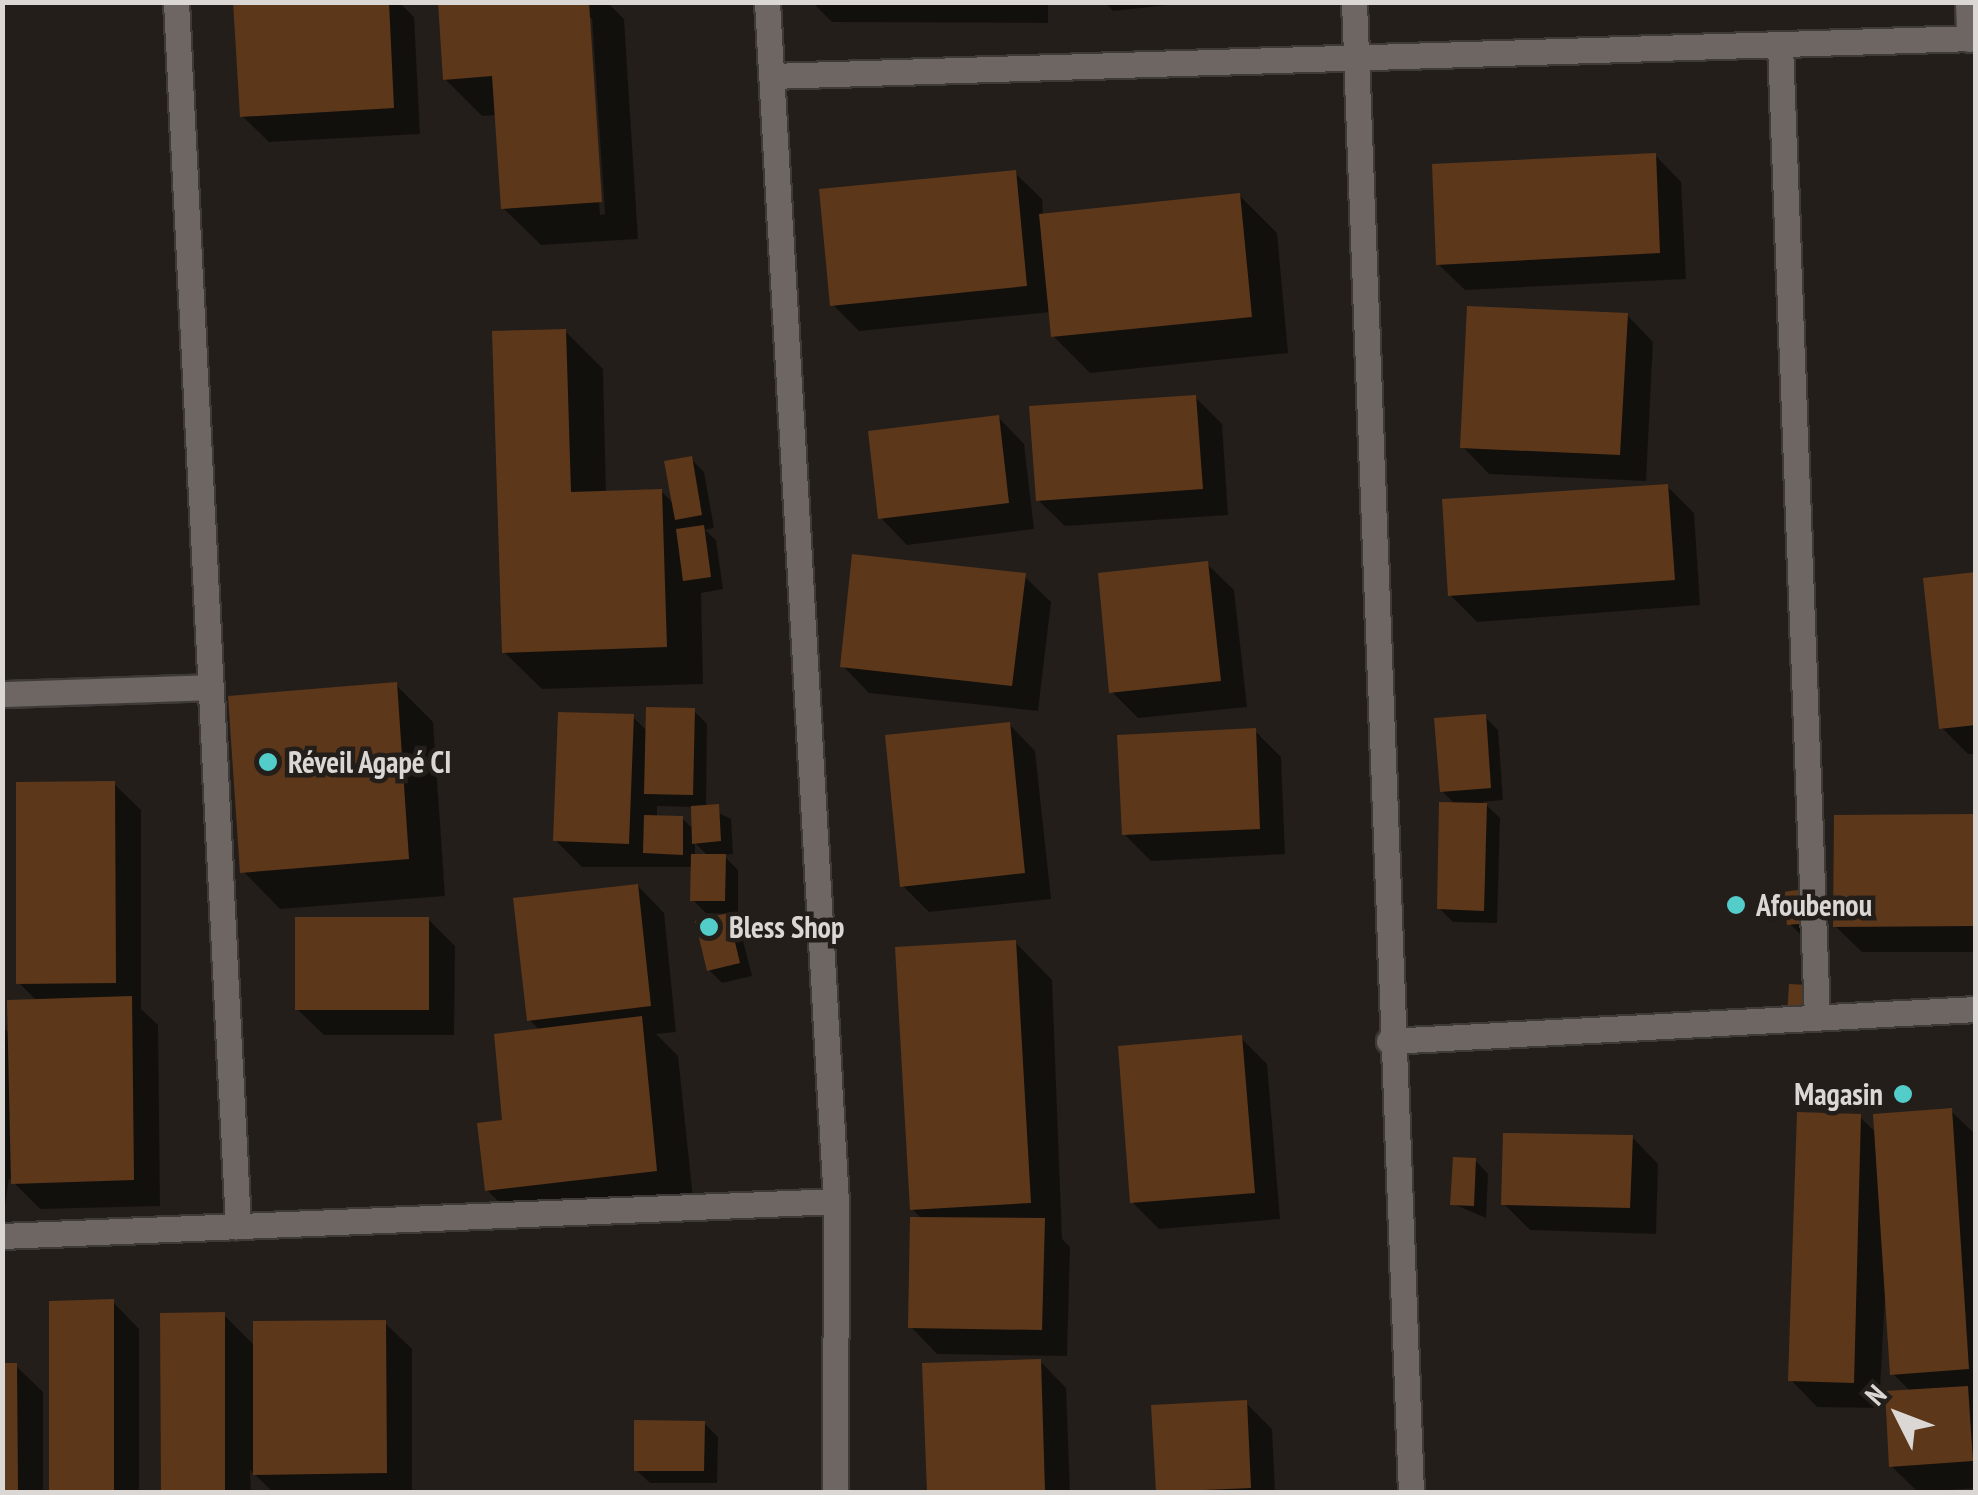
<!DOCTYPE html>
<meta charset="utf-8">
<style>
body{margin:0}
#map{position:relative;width:1978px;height:1495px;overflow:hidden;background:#231e1a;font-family:"PT Sans Narrow",sans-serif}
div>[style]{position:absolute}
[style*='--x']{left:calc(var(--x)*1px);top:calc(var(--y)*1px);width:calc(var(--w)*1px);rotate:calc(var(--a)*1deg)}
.shadow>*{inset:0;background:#0007}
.building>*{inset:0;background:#5d371a}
.roads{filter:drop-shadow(2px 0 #3e3a38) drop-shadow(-2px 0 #3e3a38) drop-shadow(0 2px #3e3a38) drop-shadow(0 -2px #3e3a38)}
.minor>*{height:25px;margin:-12.5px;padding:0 12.5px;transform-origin:12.5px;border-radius:12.5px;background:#6d6662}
.dots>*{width:28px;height:28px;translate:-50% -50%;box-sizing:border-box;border:5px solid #231e1a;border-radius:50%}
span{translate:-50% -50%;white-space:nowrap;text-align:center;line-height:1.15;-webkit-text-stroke:9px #231e1a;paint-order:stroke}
.poi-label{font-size:30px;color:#dbd7d5;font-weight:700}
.left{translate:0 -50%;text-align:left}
.right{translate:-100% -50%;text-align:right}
.frame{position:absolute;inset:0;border:5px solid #dbd7d5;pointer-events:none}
.north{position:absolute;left:1848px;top:1365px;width:100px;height:100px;-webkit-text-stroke:8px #231e1a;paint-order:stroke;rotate:312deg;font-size:28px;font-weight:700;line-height:40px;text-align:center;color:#dbd7d5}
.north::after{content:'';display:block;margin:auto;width:35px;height:45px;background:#dbd7d5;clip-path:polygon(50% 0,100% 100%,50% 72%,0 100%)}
</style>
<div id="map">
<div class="shadow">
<i style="clip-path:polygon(236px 2px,399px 2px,414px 17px,420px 134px,269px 142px,242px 116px)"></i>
<i style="clip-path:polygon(evenodd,441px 2px,607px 2px,624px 19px,638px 239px,541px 245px,503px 208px,497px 115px,482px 116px,445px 79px,441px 2px,587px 18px,592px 18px,605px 214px,600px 215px,587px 18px)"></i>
<i style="clip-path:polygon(812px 2px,1048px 2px,1048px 23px,832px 22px)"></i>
<i style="clip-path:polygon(1105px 2px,1196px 2px,1113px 11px)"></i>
<i style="clip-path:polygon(1655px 155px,1681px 182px,1686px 279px,1465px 290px,1438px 264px)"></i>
<i style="clip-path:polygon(1015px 173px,1042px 199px,1043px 216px,1240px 196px,1277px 233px,1288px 353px,1090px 373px,1053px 336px,1051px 312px,859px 331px,833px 305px)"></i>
<i style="clip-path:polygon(1627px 315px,1653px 342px,1646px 481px,1489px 474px,1463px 447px)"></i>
<i style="clip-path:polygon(565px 331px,603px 369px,606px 493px,661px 491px,675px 505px,691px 459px,704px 472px,714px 528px,705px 530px,716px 540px,723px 589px,701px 593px,703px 684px,542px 689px,504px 652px)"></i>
<i style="clip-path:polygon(1195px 397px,1222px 424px,1228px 515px,1065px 526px,1038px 500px)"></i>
<i style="clip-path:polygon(998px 417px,1024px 444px,1034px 529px,907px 545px,881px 518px)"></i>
<i style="clip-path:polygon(1667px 486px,1694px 513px,1700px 605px,1477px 622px,1450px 595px)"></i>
<i style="clip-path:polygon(1207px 564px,1234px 590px,1247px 707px,1138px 718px,1112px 692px)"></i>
<i style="clip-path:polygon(1976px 575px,1976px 754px,1968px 754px,1942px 728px)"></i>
<i style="clip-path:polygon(1024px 576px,1051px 602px,1038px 711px,869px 693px,843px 666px)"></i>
<i style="clip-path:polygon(396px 685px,433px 722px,445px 896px,280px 909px,243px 871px)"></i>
<i style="clip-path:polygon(evenodd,694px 711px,707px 724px,706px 807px,731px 819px,733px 854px,723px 855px,738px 870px,738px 914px,706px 913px,693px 900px,693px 867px,582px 867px,555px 840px,633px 717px,648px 732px,694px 711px,657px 806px,693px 807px,694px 830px,682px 818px,657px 817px,657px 806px,694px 711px,695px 843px,709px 857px,695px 857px,695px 843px)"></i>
<i style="clip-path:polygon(1485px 717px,1498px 730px,1503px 800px,1483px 802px,1500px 818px,1497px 923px,1453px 922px,1439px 908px,1455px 804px,1442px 791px)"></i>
<i style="clip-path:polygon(1009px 724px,1035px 751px,1051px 899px,929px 912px,903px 886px)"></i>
<i style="clip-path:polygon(1255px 731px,1281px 757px,1285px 854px,1151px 861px,1124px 834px)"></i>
<i style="clip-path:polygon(114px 784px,141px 810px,141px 1009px,158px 1025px,160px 1206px,40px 1209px,9px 1178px,2px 1226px,2px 1026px,10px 1034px,37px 1001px,19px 983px)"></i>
<i style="clip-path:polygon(1976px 817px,1976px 952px,1862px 952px,1835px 926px)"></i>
<i style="clip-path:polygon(638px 886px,664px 913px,676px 1032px,656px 1034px,678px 1056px,694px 1208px,524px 1227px,487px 1190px,540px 1031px,529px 1019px)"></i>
<i style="clip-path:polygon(1818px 905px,1803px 937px,1790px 924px)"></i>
<i style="clip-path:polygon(727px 916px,740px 929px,752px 976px,722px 983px,709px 970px)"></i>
<i style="clip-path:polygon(428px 919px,455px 946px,454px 1035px,324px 1035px,297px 1009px)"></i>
<i style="clip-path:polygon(1015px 942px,1052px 980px,1062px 1239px,1070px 1247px,1067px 1356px,937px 1354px,911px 1327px,923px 1220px,912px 1209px)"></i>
<i style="clip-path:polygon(1241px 1038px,1267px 1064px,1280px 1219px,1159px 1229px,1132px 1202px)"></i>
<i style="clip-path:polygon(1951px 1111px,1976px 1135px,1976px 1488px,1918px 1492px,1891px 1466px,1911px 1392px,1893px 1374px,1886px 1277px,1879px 1408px,1817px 1407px,1791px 1380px,1859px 1116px,1877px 1134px)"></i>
<i style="clip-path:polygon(1632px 1137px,1658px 1164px,1656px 1234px,1530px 1230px,1504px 1204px)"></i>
<i style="clip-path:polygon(1475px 1160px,1488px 1174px,1486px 1218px,1453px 1204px)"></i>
<i style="clip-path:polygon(113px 1302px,139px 1329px,139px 1492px,52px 1492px,51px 1304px)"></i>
<i style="clip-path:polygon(224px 1315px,255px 1346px,385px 1323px,412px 1349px,412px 1492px,273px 1492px,250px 1470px,251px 1492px,163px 1492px,163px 1316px)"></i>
<i style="clip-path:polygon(1040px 1361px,1066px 1388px,1070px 1492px,930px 1492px,925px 1366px)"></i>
<i style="clip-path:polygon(2px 1366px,16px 1366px,43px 1392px,43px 1492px,2px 1492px)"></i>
<i style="clip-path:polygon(1246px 1403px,1272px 1429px,1275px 1492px,1158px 1492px,1153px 1408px)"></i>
<i style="clip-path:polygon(704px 1423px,718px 1437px,717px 1483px,650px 1483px,636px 1470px)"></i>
</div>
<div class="building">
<i style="clip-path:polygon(233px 2px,389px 2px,394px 108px,240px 117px)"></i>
<i style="clip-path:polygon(438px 2px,589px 2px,602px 202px,501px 209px,492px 76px,443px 80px)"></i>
<i style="clip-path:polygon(1656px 153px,1660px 253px,1436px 265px,1432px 164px)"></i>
<i style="clip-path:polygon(1016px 170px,1027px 286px,830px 306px,819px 189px)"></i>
<i style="clip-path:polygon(1240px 193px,1252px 317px,1051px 337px,1039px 214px)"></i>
<i style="clip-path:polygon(1467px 306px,1628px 313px,1620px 455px,1460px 448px)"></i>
<i style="clip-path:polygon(566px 329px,571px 492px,662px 489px,667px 647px,502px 653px,492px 331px)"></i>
<i style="clip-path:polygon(1196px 395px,1203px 489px,1036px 501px,1029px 406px)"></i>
<i style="clip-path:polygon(999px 415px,1009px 503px,878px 519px,868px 431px)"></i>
<i style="clip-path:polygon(692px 456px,702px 515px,675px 520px,664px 461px)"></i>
<i style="clip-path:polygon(1668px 484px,1675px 580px,1448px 596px,1442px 499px)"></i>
<i style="clip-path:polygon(704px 525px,711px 577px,683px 581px,676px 529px)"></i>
<i style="clip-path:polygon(852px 554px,1026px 573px,1012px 686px,840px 667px)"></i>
<i style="clip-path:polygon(1208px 561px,1221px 681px,1109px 693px,1098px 573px)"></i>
<i style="clip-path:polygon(1976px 572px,1976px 725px,1939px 729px,1923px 578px)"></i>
<i style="clip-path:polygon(397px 682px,409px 859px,240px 873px,228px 696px)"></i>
<i style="clip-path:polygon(646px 707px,695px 708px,693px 795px,644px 794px)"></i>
<i style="clip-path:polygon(558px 712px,634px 714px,629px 844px,553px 841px)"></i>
<i style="clip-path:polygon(1486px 714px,1491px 788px,1440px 792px,1434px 718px)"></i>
<i style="clip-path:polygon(1010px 722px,1025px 873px,900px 887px,885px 735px)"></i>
<i style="clip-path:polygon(1256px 728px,1260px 829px,1122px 835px,1117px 735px)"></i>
<i style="clip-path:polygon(115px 781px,116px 983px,16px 984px,16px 782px)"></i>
<i style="clip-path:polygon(1439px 802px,1487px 803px,1484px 911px,1437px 909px)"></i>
<i style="clip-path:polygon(719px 804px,721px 841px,692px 844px,691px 806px)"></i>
<i style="clip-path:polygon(1976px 814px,1976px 926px,1833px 927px,1834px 815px)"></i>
<i style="clip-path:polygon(644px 815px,683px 816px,683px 855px,643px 853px)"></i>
<i style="clip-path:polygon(691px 854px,726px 854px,725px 901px,690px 901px)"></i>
<i style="clip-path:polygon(638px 884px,651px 1006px,527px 1021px,513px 898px)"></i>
<i style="clip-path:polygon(1805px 889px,1809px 923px,1787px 925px,1783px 892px)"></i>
<i style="clip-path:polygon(728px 913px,740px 963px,707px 971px,695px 921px)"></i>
<i style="clip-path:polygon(295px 917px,429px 917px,429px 1010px,295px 1010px)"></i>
<i style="clip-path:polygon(1016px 940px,1031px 1203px,910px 1210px,895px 947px)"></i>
<i style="clip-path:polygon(1789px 984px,1808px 985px,1805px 1016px,1787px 1015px)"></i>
<i style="clip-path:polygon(132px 996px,134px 1180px,11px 1184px,7px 1000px)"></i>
<i style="clip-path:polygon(642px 1016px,657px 1171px,485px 1191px,477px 1123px,502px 1120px,494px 1034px)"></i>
<i style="clip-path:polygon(1242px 1035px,1255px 1193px,1130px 1203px,1118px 1046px)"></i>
<i style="clip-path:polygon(1952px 1108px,1969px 1369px,1890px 1375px,1873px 1114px)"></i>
<i style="clip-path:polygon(1797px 1112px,1861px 1114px,1854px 1383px,1788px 1381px)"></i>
<i style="clip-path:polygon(1503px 1133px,1633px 1135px,1630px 1208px,1501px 1205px)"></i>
<i style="clip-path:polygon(1453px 1157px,1476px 1158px,1474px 1206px,1450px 1205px)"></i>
<i style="clip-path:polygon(910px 1217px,1045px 1218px,1042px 1330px,908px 1328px)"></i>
<i style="clip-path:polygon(114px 1299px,114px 1492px,49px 1492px,49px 1301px)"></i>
<i style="clip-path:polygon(225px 1312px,225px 1492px,161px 1492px,160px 1313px)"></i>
<i style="clip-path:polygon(386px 1320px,387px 1473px,253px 1475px,253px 1321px)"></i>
<i style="clip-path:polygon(1041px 1359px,1045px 1492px,927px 1492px,922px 1363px)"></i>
<i style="clip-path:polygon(2px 1363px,17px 1363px,18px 1492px,2px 1492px)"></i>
<i style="clip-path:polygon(1968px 1386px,1973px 1461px,1889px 1467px,1885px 1391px)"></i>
<i style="clip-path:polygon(1247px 1400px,1251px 1488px,1156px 1492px,1151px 1405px)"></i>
<i style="clip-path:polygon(634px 1420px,705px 1421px,704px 1471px,634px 1471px)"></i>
</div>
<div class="roads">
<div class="minor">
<i style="--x:176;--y:2;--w:1226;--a:87.1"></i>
<i style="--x:767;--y:2;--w:1201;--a:86.71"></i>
<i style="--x:836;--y:1201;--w:291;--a:90.2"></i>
<i style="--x:1354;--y:2;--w:1491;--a:87.81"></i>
<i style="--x:1968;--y:2;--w:37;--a:88"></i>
<i style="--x:1780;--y:45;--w:973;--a:87.82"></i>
<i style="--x:771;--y:76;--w:1206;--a:-1.81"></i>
<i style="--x:2;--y:694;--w:209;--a:-1.9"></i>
<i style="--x:1389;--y:1041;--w:588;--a:-3.12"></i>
<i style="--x:2;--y:1236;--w:835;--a:-2.4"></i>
</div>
</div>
<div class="dots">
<i style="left:268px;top:762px;background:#53cdca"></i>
<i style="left:1736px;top:905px;background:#53cdca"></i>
<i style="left:709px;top:927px;background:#53cdca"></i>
<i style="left:1903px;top:1094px;background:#53cdca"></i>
</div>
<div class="poi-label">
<span class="left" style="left:288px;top:762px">Réveil Agapé CI</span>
<span class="left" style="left:1756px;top:905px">Afoubenou</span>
<span class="left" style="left:729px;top:927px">Bless Shop</span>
<span class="right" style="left:1883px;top:1094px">Magasin</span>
</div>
<div class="frame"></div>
<div class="north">N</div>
</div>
